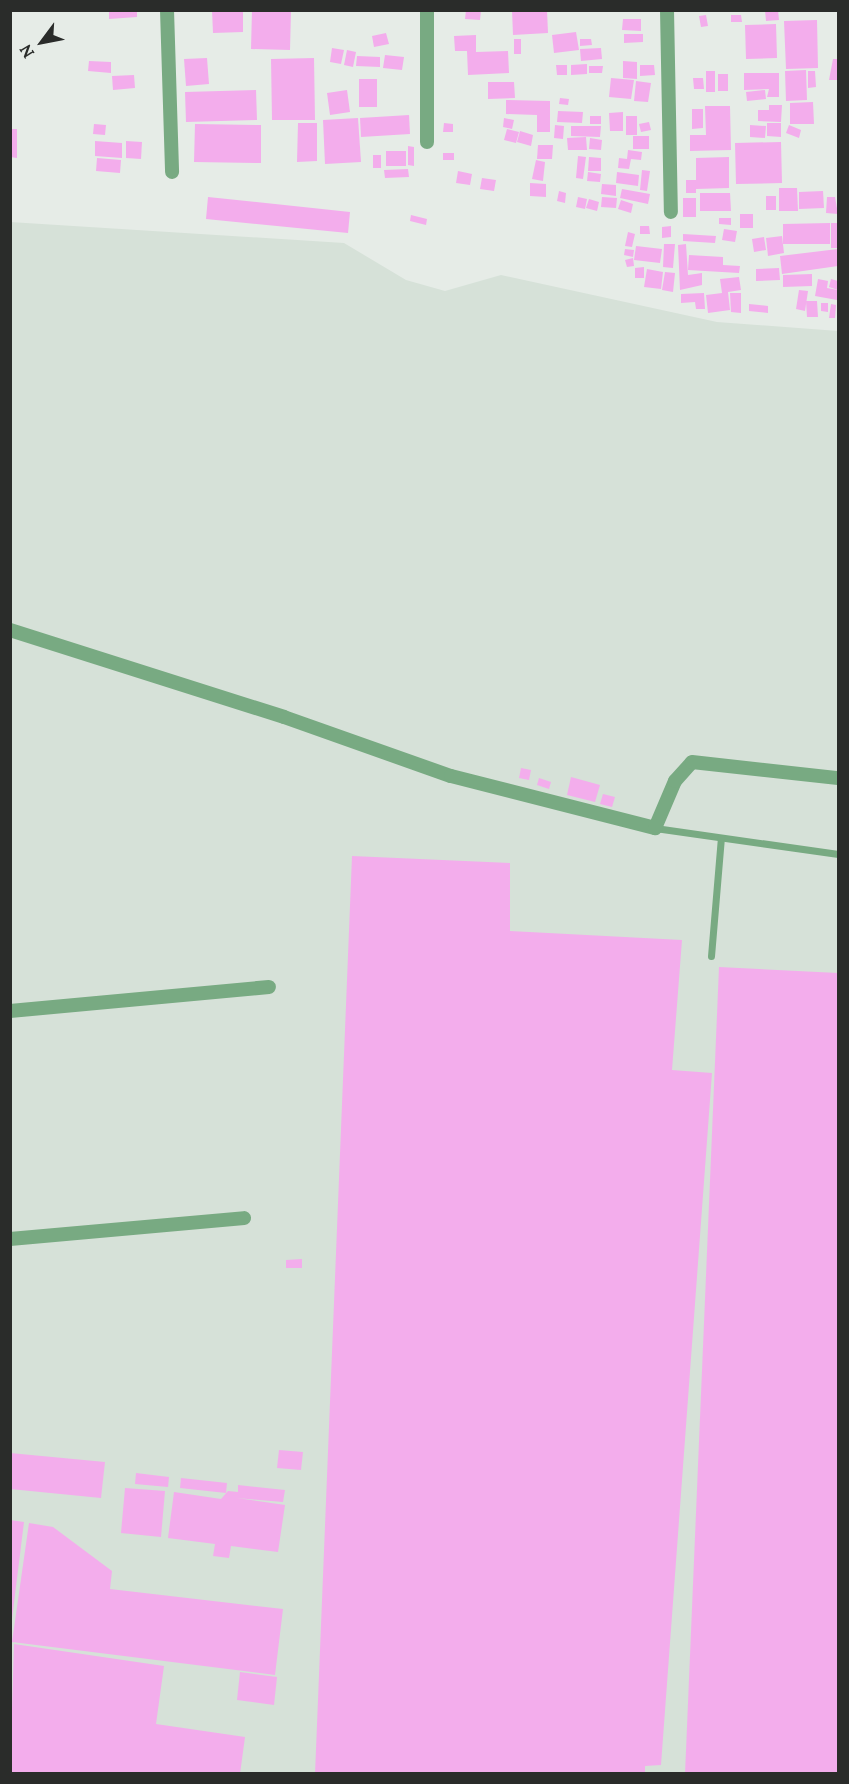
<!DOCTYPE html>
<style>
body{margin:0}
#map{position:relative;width:849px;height:1784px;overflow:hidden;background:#e6ece7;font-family:Lora,serif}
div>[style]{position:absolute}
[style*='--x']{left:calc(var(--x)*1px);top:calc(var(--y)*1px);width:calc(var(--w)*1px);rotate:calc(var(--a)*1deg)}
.built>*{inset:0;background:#d6e1d8}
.building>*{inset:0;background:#f3adec}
.lane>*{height:7px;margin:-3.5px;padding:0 3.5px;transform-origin:3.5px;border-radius:3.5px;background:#78aa82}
.street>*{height:14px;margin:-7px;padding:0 7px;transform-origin:7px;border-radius:7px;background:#78aa82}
span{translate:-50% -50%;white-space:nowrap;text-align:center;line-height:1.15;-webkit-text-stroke:5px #e6ece7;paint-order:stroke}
.frame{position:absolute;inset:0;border:12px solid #2a2c2a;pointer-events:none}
.north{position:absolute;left:12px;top:12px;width:60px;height:60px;-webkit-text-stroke:4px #e6ece7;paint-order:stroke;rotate:238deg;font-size:16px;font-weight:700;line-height:24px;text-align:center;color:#2a2c2a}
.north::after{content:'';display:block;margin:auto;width:21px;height:27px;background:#2a2c2a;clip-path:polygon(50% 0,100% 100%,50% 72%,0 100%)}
</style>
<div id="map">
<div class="built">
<i style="clip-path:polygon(10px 222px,344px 243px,406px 280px,445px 291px,501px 275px,717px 322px,838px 331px,838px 1773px,11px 1773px)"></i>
</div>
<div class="building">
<i style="clip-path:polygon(109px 10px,137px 10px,137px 17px,109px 19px)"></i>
<i style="clip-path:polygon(212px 10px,243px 10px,243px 32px,213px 33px)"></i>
<i style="clip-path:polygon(252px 10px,291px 10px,290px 50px,251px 49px)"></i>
<i style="clip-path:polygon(466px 10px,481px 10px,480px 20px,465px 19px)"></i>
<i style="clip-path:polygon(512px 10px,547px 10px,548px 33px,513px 35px)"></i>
<i style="clip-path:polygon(765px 10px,778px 10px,779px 20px,766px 21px)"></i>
<i style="clip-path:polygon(706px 15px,708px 26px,701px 27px,699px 16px)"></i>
<i style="clip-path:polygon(731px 15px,741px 15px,742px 22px,731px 22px)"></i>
<i style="clip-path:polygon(623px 19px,641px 19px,641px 31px,622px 30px)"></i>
<i style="clip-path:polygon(817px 20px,818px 68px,786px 69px,784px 21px)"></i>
<i style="clip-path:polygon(776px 24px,777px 58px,746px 59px,745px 25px)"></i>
<i style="clip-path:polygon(576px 32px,579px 50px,554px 53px,552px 35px)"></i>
<i style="clip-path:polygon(386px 33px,389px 44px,374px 47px,372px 36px)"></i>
<i style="clip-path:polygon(624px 34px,643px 34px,643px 42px,624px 43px)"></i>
<i style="clip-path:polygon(476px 35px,476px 52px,508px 51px,509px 73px,468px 75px,467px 51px,455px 51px,454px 36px)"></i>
<i style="clip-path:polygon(514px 39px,521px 39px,521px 54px,514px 54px)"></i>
<i style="clip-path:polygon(580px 39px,591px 39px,592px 45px,580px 46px)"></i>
<i style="clip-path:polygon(332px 48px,344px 50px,341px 64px,330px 62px)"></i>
<i style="clip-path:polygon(601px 48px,602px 59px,581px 61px,580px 49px)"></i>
<i style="clip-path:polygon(347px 50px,356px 52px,353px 67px,344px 65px)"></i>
<i style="clip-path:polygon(385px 55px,404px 57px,402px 70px,383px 68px)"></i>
<i style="clip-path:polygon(357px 56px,380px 57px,380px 67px,356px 66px)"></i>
<i style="clip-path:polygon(207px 58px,209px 84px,186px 86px,184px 59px)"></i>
<i style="clip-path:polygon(314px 58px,315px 120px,272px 120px,271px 59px)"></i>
<i style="clip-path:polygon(833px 59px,838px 59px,838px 80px,829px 80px)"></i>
<i style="clip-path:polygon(89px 61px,111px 62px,111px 73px,88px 71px)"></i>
<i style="clip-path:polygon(623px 61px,637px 62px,637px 79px,623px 78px)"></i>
<i style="clip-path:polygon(587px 64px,587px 74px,571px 75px,571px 65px)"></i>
<i style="clip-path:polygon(556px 65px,567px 65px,567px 75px,557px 75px)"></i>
<i style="clip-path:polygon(640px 65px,654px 65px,655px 75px,640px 76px)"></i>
<i style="clip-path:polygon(589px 66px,603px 66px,602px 73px,589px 73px)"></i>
<i style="clip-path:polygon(806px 70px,807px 100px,786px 101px,785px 71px)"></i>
<i style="clip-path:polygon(706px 71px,715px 71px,715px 92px,706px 92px)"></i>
<i style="clip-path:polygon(808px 71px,815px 71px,816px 87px,808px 88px)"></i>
<i style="clip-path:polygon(744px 73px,779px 73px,779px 97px,767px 97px,769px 89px,744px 90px)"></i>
<i style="clip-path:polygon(718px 74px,728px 74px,728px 91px,718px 91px)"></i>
<i style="clip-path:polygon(134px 75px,135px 88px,113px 90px,112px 76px)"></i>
<i style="clip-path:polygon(611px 78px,634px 80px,631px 99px,609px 97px)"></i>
<i style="clip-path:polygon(693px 78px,703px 78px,704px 89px,694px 89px)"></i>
<i style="clip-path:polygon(359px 79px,377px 79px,377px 107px,359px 107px)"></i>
<i style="clip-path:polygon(636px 81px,651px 83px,648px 102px,634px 101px)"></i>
<i style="clip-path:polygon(488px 82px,514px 82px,515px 98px,488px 99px)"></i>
<i style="clip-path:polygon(256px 90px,257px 120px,186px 122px,185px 92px)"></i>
<i style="clip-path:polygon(347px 90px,350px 112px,330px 115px,327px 93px)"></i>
<i style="clip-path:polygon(765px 90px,766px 99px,747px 101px,746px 92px)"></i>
<i style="clip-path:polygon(560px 98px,569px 99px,568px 105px,559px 104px)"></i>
<i style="clip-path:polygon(506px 100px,550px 101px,550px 132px,537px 132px,537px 115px,506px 114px)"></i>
<i style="clip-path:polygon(813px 102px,814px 124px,790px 124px,790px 103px)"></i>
<i style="clip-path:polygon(769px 105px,782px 105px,781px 122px,758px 121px,758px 110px,769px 110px)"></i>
<i style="clip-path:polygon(705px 106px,730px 106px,731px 150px,690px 151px,690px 135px,706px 135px)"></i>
<i style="clip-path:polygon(692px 109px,703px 109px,703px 128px,692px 129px)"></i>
<i style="clip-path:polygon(558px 111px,583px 112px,582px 123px,557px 122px)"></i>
<i style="clip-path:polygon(623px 112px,623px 131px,610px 131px,609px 113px)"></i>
<i style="clip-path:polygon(409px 115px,410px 134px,361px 137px,360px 118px)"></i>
<i style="clip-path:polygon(590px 116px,601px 116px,601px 124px,590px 124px)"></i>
<i style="clip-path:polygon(626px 116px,637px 116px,637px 135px,626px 135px)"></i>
<i style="clip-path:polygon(358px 118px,361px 162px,325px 164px,323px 120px)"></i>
<i style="clip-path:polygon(504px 118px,514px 120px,512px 129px,503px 127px)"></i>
<i style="clip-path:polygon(649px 122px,651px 130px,641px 132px,639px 124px)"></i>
<i style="clip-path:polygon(298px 123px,317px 123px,317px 161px,297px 162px)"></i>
<i style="clip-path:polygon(444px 123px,453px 124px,453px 132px,443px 132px)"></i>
<i style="clip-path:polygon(767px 123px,781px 123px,781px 137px,767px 136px)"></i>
<i style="clip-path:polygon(94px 124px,106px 125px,105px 135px,93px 134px)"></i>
<i style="clip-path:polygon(195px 124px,261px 125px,261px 163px,194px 162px)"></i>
<i style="clip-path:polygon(555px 125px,564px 126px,563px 139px,554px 138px)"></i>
<i style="clip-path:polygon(750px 125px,766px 126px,765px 138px,750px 137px)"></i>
<i style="clip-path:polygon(789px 125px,801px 130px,799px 138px,786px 133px)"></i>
<i style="clip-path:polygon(571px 126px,601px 126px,600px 137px,571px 136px)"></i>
<i style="clip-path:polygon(10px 129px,17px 129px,17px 158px,10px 157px)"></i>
<i style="clip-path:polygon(507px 129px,519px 132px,516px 143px,504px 140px)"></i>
<i style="clip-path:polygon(520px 131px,533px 135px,531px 146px,517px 142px)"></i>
<i style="clip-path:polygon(633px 136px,649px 136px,649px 149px,633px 149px)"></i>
<i style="clip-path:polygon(586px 137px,587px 150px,568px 150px,567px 138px)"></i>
<i style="clip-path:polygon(590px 138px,602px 140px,601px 150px,589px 149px)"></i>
<i style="clip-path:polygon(95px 141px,122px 143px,122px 158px,95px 156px)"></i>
<i style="clip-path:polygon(126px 141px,142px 142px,141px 159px,126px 158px)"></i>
<i style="clip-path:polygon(781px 142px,782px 183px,736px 184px,735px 143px)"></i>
<i style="clip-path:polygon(538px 145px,553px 145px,552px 159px,537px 159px)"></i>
<i style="clip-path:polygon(408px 146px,414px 147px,414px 166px,408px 165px)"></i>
<i style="clip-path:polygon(628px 150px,642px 152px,641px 160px,631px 159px,629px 169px,618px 168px,619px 158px,627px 159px)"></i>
<i style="clip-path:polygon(386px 151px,406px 151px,406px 166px,386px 166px)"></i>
<i style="clip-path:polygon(443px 153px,454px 153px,454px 160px,443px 160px)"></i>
<i style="clip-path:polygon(373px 155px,381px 155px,381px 168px,373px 168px)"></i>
<i style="clip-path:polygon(578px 156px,586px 157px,583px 179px,576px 178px)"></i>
<i style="clip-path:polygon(589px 157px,601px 158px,601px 171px,588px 171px)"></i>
<i style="clip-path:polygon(729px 157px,729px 188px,696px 189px,696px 193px,686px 193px,686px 180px,696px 180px,696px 158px)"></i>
<i style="clip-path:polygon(97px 158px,121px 160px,120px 173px,96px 171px)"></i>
<i style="clip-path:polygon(536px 160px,545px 162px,543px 181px,532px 179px)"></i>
<i style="clip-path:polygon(408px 169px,409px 177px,385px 178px,384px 170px)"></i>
<i style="clip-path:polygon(642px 170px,650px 171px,647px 191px,640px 190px)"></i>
<i style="clip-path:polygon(458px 171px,472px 174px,470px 185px,456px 183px)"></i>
<i style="clip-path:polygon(588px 172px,601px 174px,600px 182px,587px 181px)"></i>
<i style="clip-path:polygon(617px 172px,639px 175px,638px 186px,616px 183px)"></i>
<i style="clip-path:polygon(482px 178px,496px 180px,494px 191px,480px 189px)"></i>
<i style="clip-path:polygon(530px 183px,546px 184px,546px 197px,530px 196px)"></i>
<i style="clip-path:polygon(602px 184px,616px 185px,616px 196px,601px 194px)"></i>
<i style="clip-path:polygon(779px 188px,797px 188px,798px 211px,779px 211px)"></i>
<i style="clip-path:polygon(622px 189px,650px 194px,648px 204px,620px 198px)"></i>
<i style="clip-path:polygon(559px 191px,566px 193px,565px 203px,557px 201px)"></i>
<i style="clip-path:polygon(823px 191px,824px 208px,799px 209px,799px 192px)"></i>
<i style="clip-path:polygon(700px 193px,730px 193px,731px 211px,700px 211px)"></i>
<i style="clip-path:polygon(766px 196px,776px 196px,776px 210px,766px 210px)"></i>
<i style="clip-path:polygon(208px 197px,350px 212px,348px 233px,206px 219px)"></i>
<i style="clip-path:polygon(578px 197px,587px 199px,585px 209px,576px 207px)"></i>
<i style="clip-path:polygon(602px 197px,617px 198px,616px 208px,601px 207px)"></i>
<i style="clip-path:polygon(827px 197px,835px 197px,838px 214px,826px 213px)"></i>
<i style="clip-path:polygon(683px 198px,696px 198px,696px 217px,683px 217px)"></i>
<i style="clip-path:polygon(589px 199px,599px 202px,597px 211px,586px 208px)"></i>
<i style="clip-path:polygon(621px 200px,633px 204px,631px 213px,618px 209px)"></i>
<i style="clip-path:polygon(740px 214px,753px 214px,753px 228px,740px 228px)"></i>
<i style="clip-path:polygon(411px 215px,427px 219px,426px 225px,410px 221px)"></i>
<i style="clip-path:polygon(719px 218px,731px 218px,731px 225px,719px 224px)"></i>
<i style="clip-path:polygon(830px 223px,830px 244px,783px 244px,783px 224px)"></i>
<i style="clip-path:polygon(831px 223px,838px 223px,838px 248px,831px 248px)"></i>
<i style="clip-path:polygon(640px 226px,649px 226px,650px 234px,640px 234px)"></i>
<i style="clip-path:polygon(671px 226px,671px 237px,662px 238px,662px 227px)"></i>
<i style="clip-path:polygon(724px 229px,737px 231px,735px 242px,722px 240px)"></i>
<i style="clip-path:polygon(628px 232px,635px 234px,632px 247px,625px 246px)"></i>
<i style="clip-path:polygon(683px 234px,716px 236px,715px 243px,683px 241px)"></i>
<i style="clip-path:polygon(782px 236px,784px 253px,768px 256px,766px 238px)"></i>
<i style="clip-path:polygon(764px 237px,766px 250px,754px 252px,752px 239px)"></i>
<i style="clip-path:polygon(664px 244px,675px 244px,673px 268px,663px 267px)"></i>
<i style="clip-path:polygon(686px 244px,688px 275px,702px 273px,702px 285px,680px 290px,678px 245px)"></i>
<i style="clip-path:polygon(636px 246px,662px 249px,660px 263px,634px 260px)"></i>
<i style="clip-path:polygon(625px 249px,634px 250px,633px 257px,624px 255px)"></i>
<i style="clip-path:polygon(838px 249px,838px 266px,782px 274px,780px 256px)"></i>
<i style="clip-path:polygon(689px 255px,723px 257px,723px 265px,740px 266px,739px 273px,688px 270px)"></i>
<i style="clip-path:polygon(633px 258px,634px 266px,627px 267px,625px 260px)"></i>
<i style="clip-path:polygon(644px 267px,644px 278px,635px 278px,635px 268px)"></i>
<i style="clip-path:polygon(779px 268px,780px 280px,756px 281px,756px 269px)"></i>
<i style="clip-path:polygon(647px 269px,663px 272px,661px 289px,644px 287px)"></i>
<i style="clip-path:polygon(665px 272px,675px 273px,673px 292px,662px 290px)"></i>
<i style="clip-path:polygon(812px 274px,812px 286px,783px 287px,783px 275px)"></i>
<i style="clip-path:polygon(739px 277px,741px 290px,728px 292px,730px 310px,708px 313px,706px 295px,722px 293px,720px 279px)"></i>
<i style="clip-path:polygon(818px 279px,828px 281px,827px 288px,838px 290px,837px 300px,815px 296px)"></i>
<i style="clip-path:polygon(831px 279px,838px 281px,838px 290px,829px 287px)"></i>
<i style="clip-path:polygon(799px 290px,808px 291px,805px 311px,796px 309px)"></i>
<i style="clip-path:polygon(704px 293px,705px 309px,696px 309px,695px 302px,681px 303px,681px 294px)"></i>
<i style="clip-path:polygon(730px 293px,741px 293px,741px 313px,731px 312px)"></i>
<i style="clip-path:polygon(806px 301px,817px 301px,818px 317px,807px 317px)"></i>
<i style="clip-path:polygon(821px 303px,828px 303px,828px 312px,821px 311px)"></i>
<i style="clip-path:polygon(749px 304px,768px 306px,768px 313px,749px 311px)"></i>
<i style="clip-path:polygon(831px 304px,836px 305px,835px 318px,829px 318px)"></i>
<i style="clip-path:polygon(521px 768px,531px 770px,529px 780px,519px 778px)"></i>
<i style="clip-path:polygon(571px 777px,600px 785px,595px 802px,567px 795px)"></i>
<i style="clip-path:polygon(539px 778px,551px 782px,549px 789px,537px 785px)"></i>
<i style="clip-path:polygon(603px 794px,615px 797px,612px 807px,600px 804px)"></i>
<i style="clip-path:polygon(352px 856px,510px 863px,510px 931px,682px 940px,672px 1070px,712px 1073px,661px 1765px,645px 1766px,645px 1774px,315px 1774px)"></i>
<i style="clip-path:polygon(719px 967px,838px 973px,838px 1774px,685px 1774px)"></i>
<i style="clip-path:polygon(302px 1259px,302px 1268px,286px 1268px,286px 1260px)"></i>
<i style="clip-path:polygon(279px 1450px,303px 1452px,301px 1470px,277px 1468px)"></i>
<i style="clip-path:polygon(10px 1453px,105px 1462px,101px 1498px,10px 1489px)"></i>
<i style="clip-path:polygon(136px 1473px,169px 1477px,168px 1487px,135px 1484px)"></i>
<i style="clip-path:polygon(181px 1478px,227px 1483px,226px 1493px,180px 1488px)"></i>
<i style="clip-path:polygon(238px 1485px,285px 1490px,283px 1502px,237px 1498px,285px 1505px,278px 1552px,231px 1546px,229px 1558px,213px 1556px,215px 1544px,168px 1538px,174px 1492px,221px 1499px,228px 1491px,238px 1492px)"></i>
<i style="clip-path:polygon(125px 1488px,165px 1491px,161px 1537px,121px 1533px)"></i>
<i style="clip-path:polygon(10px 1520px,24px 1522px,12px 1619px,10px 1619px)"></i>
<i style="clip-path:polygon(29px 1523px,53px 1527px,112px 1571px,110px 1589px,283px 1609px,275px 1675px,12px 1642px)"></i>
<i style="clip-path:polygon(14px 1644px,164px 1666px,156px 1724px,245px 1737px,240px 1774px,10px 1774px)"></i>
<i style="clip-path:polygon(240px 1672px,277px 1677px,274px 1705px,237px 1700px)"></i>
</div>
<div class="lane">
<i style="--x:655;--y:828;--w:185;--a:8.1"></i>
<i style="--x:711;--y:956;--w:118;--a:-85.2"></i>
</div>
<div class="street">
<i style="--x:167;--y:10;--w:162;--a:88.2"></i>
<i style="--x:427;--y:10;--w:132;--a:90"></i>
<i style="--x:667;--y:10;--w:202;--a:88.9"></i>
<i style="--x:10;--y:630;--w:287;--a:17.6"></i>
<i style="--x:284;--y:717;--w:177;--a:19.5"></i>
<i style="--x:451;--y:776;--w:211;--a:14.3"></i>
<i style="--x:655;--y:828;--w:51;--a:-66.9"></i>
<i style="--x:675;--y:781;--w:25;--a:-48"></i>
<i style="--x:692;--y:762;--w:147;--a:6.3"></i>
<i style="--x:10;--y:1011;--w:260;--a:-5.3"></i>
<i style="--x:10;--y:1239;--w:235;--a:-5.1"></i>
</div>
<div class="frame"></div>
<div class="north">N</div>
</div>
